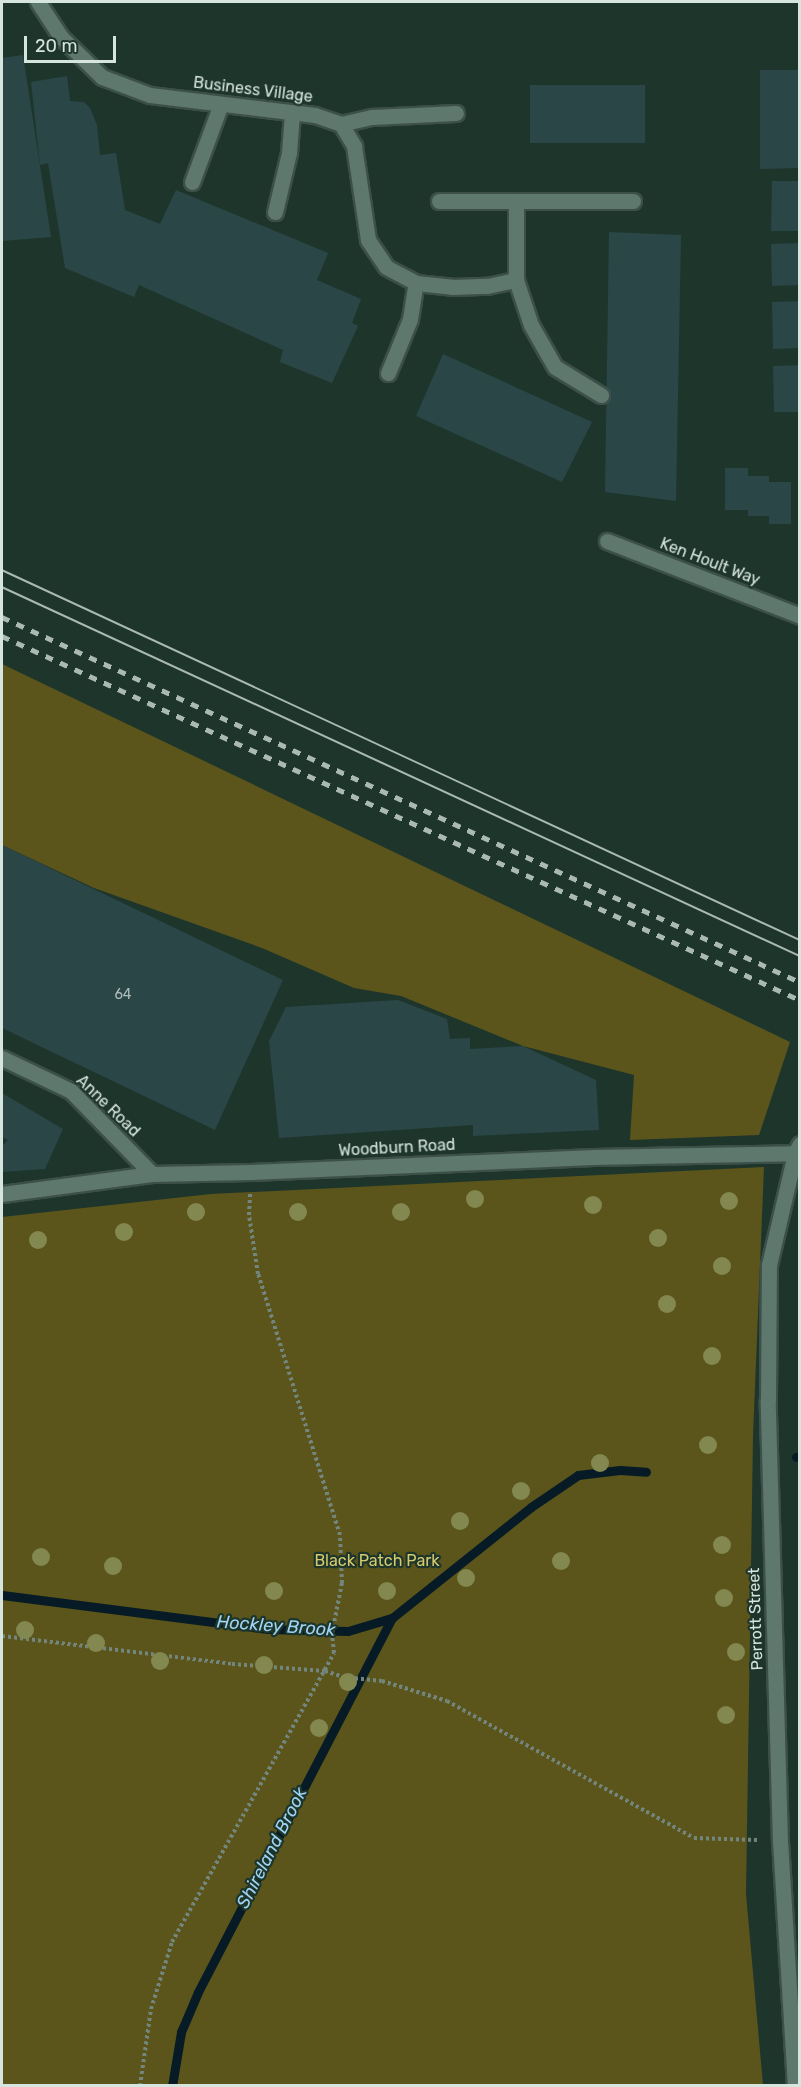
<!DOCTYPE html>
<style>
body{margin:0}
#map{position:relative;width:801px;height:2087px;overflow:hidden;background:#1e352c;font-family:Rubik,sans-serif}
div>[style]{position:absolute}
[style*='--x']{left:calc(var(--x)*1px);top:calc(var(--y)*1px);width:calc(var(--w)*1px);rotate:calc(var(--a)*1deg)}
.green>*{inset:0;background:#5b551b}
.stream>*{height:9px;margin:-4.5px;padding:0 4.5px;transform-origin:4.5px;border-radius:4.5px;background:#061b25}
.building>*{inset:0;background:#2a4647}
.path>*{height:4px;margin-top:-2px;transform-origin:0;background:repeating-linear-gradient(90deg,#73867e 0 3px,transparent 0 6px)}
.roads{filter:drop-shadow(2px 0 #3c5049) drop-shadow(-2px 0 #3c5049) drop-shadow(0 2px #3c5049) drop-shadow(0 -2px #3c5049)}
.lane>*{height:15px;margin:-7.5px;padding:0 7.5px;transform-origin:7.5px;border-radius:7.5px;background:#5e786d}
.street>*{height:15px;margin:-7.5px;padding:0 7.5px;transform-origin:7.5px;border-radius:7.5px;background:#5e786d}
.tram>*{height:1.5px;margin:-0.75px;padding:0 0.75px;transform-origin:0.75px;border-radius:0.75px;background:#aabab3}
.rail>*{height:4.5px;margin-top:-2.25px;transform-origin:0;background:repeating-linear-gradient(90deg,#aabab3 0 8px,transparent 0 16px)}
.trees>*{width:18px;height:18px;margin:-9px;border-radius:50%;background:#838750}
span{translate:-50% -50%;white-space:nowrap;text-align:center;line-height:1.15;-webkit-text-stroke:4.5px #1e352c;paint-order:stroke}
.number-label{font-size:14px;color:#acbdb9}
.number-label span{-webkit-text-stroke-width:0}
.street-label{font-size:16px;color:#d7e5df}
.park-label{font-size:16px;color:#d5ca6d}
.water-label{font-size:18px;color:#9fd4f3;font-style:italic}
.frame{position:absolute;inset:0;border:3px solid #d7e5df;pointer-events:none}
.scale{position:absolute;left:24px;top:36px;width:92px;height:27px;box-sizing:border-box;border:3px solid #d7e5df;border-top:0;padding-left:8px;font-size:18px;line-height:21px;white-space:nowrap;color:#d7e5df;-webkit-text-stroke:4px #1e352c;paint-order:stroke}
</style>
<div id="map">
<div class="green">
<i style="clip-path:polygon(2px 664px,790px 1042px,759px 1135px,630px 1140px,634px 1075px,523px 1046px,401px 996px,354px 988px,262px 948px,94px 888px,2px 845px)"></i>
<i style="clip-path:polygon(764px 1167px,753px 1436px,746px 1894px,763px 2085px,2px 2085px,2px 1217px,211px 1194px)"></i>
</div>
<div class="stream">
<i style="--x:796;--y:1457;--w:4;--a:-14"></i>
<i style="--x:2;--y:1595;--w:268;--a:7.3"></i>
<i style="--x:268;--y:1629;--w:80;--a:1.4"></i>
<i style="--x:348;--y:1631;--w:46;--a:-16.5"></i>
<i style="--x:392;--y:1618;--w:178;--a:-38.6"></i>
<i style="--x:531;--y:1507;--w:57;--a:-34.2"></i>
<i style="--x:578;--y:1475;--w:42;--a:-6.8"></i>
<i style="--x:620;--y:1470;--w:26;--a:4"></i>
<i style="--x:172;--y:2086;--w:55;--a:-80.5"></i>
<i style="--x:181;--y:2032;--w:43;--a:-67"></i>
<i style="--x:198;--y:1992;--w:421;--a:-62.6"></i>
</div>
<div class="building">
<i style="clip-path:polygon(23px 55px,51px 237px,3px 241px,2px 58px)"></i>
<i style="clip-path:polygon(760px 70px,800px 70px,800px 168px,760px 169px)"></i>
<i style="clip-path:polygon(67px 76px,70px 101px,84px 102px,90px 108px,97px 125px,100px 155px,116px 153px,125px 210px,160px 224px,176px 190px,328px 253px,317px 280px,361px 299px,352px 323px,358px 326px,332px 383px,280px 362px,283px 350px,139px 285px,134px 297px,65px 268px,48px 163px,40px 165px,31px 82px)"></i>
<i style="clip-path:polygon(530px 85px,645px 85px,645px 143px,530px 143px)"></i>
<i style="clip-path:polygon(772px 181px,800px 181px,800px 231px,771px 231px)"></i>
<i style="clip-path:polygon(609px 232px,681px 235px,676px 501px,605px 492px)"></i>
<i style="clip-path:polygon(800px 243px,800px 285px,772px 286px,771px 244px)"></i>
<i style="clip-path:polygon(800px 301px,800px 348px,773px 349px,772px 302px)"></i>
<i style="clip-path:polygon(443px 354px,592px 422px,562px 482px,416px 416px)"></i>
<i style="clip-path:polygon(800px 365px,800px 412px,774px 412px,773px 366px)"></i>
<i style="clip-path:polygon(725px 468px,748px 468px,748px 476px,769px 476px,769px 482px,791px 482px,791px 524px,769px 524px,769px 516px,748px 516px,748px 510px,725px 510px)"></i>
<i style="clip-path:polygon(2px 845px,283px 980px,215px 1130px,2px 1028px)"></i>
<i style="clip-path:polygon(398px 1000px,447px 1019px,450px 1039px,470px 1038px,470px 1049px,523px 1046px,596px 1080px,599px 1130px,473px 1136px,473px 1125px,279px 1138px,269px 1041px,286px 1007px)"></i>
<i style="clip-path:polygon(2px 1093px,63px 1129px,45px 1169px,2px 1172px,2px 1146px,8px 1140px,2px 1137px)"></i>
</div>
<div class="path">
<i style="--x:2;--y:1636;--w:232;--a:6.9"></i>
<i style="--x:232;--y:1664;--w:93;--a:4.3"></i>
<i style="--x:325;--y:1671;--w:19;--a:18"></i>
<i style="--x:343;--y:1677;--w:39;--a:6"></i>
<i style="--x:382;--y:1681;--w:68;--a:17.1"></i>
<i style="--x:447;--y:1701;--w:282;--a:29"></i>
<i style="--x:694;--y:1838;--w:63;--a:1.8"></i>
<i style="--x:140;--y:2086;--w:78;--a:-81.9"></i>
<i style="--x:151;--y:2009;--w:70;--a:-72.6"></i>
<i style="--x:172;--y:1942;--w:331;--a:-60.7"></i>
<i style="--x:334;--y:1653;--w:20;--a:-96"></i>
<i style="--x:332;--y:1633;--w:51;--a:-78.7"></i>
<i style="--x:342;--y:1583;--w:48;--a:-92.4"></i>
<i style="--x:340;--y:1535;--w:274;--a:-107.4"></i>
<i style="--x:258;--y:1274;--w:60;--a:-98.7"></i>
<i style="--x:249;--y:1215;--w:22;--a:-87"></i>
</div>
<div class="roads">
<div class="lane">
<i style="--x:38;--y:2;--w:42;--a:56.7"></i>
<i style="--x:61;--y:37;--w:57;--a:44.3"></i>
<i style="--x:102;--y:77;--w:51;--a:20.6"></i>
<i style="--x:150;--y:95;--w:166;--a:6.9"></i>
<i style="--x:315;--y:115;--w:28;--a:19"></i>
<i style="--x:341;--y:124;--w:26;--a:59"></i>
<i style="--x:354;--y:146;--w:95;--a:81.5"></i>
<i style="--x:368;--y:240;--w:32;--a:56"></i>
<i style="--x:386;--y:267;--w:34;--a:28"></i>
<i style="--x:416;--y:283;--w:36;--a:6"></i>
<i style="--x:452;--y:287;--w:35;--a:-2"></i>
<i style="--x:487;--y:286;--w:30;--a:-12"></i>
<i style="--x:516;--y:280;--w:79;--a:-90"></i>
<i style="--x:516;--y:201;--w:117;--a:0"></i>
<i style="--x:341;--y:124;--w:32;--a:-13"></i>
<i style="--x:372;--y:117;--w:84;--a:-2.7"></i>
<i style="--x:192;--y:182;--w:83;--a:-69.6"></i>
<i style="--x:439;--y:201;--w:77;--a:0"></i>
<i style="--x:275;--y:212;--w:61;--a:-76.7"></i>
<i style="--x:289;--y:153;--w:40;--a:-85.7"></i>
<i style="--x:516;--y:280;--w:47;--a:71.6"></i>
<i style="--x:531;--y:325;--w:48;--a:60.3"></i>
<i style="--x:555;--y:367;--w:54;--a:31.3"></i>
<i style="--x:388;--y:373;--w:58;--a:-67.8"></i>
<i style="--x:410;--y:319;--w:36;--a:-81"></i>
<i style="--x:607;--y:541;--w:207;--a:21.2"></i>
</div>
<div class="street">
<i style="--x:2;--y:1058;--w:76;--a:25.6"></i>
<i style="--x:71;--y:1091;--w:116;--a:45.7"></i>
<i style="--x:2;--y:1194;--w:151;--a:-7.6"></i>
<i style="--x:152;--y:1174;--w:99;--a:-1.2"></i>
<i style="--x:251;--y:1172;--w:343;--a:-2.5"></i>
<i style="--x:594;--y:1157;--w:201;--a:-1.1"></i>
<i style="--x:795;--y:2086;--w:243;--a:-93.5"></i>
<i style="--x:780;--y:1843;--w:443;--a:-91.6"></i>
<i style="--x:768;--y:1400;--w:135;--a:-89.6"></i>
<i style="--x:769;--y:1265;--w:115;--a:-76.9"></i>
<i style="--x:795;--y:1153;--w:10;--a:-61"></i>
</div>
</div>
<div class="tram">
<i style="--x:2;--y:570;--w:880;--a:24.88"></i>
<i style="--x:2;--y:587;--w:879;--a:24.82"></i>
</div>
<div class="rail">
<i style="--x:2;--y:617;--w:878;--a:24.58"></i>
<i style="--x:2;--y:636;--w:877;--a:24.52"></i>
</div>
<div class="trees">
<i style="left:475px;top:1199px"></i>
<i style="left:729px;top:1201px"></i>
<i style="left:593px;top:1205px"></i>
<i style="left:196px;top:1212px"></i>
<i style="left:298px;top:1212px"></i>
<i style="left:401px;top:1212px"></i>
<i style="left:124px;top:1232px"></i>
<i style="left:658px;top:1238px"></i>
<i style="left:38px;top:1240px"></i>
<i style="left:722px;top:1266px"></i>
<i style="left:667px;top:1304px"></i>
<i style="left:712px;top:1356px"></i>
<i style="left:708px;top:1445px"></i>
<i style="left:600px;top:1463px"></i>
<i style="left:521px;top:1491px"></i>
<i style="left:460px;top:1521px"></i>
<i style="left:722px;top:1545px"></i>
<i style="left:41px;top:1557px"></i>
<i style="left:561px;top:1561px"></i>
<i style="left:113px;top:1566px"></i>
<i style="left:466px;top:1578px"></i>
<i style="left:274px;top:1591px"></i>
<i style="left:387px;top:1591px"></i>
<i style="left:724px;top:1598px"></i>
<i style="left:25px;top:1630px"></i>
<i style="left:96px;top:1643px"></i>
<i style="left:736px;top:1652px"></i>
<i style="left:160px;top:1661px"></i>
<i style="left:264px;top:1665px"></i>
<i style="left:348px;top:1682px"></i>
<i style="left:726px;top:1715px"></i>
<i style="left:319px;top:1728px"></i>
</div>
<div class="number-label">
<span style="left:123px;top:995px">64</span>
</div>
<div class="street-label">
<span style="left:253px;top:90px;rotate:7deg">Business Village</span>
<span style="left:710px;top:562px;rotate:21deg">Ken Hoult Way</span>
<span style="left:108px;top:1106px;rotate:44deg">Anne Road</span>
<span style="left:397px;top:1148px;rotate:-3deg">Woodburn Road</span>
<span style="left:756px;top:1619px;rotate:-92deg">Perrott Street</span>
</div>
<div class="park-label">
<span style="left:377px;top:1561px">Black Patch Park</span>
</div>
<div class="water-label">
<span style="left:276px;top:1626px;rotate:4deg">Hockley Brook</span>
<span style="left:272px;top:1848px;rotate:-63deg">Shireland Brook</span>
</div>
<div class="frame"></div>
<div class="scale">20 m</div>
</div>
